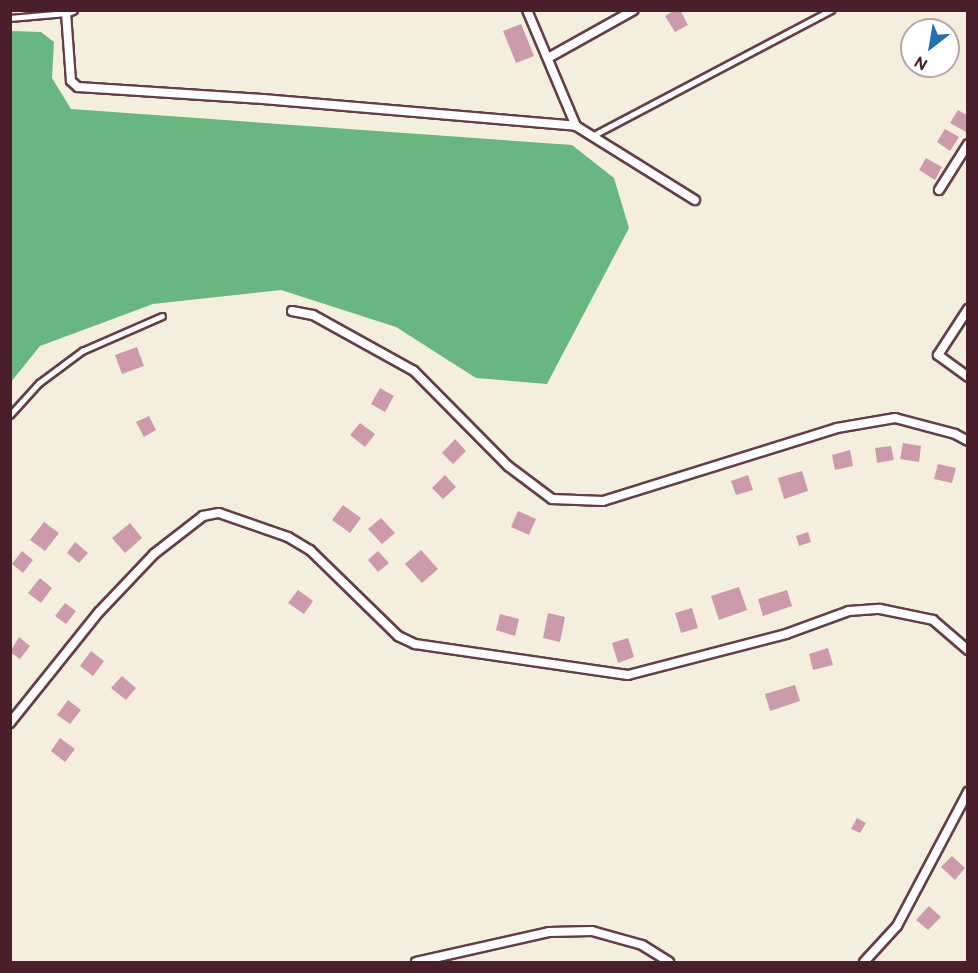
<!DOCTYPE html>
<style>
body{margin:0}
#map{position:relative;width:978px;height:973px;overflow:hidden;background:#f4efdd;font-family:"Balsamiq Sans",sans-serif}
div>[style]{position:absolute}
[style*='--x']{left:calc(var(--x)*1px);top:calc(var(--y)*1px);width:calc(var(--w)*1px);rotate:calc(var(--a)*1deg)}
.forest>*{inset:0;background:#68b681}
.building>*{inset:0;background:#cc9aab}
.roads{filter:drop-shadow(2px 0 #643e46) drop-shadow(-2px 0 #643e46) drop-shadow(0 2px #643e46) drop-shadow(0 -2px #643e46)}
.service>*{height:4.5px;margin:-2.25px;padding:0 2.25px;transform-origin:2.25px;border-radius:2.25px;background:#fff}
.minor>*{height:8px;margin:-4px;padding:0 4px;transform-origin:4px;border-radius:4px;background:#fff}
span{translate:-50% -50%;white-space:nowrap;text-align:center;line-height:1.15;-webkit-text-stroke:6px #fff;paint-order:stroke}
.frame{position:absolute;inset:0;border:12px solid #4a1f2b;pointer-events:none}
.north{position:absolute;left:900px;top:18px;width:60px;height:60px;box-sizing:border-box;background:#fff;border:2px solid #b7a5aa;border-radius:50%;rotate:211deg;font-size:16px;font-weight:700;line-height:24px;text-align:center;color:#4a1f2b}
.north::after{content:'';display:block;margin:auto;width:21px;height:27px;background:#1f6fb2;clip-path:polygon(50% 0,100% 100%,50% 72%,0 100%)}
</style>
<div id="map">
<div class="forest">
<i style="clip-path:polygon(11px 31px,41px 32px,54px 42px,52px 78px,71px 109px,572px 145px,614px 178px,629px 228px,547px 384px,476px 378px,396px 327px,281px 290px,153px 304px,40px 346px,11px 382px)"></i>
</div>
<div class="building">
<i style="clip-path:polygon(675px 10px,680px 10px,688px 25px,675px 32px,665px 16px)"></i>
<i style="clip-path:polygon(521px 24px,534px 56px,516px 63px,503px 31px)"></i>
<i style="clip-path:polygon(958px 110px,968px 116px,966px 132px,950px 123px)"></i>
<i style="clip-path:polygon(945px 129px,959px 137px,950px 151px,937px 142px)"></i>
<i style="clip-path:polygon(926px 158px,942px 167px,935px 180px,919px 170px)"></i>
<i style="clip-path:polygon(137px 347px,144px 366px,122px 374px,115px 355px)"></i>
<i style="clip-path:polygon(380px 388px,394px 396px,385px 412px,371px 404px)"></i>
<i style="clip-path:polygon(149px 416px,156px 430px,144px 437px,136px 422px)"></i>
<i style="clip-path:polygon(360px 423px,375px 434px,365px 447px,350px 435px)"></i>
<i style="clip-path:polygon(455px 439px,466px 451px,453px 464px,442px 453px)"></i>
<i style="clip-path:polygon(903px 443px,921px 446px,919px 462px,900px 459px)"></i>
<i style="clip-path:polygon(891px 446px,894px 460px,877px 463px,875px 448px)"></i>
<i style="clip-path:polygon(850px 450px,853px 466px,835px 470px,832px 455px)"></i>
<i style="clip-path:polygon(938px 464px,956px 468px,952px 483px,934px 479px)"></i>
<i style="clip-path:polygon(802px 471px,808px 491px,784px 499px,778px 478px)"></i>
<i style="clip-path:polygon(445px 475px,456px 487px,443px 499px,432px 488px)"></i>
<i style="clip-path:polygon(748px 475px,753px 490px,736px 495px,731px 481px)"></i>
<i style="clip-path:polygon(343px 505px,361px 518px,350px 533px,332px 520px)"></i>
<i style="clip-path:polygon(518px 511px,536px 519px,529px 535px,511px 527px)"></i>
<i style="clip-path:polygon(381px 518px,395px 533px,382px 544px,368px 529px)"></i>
<i style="clip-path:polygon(44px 522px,59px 533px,45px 551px,30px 540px)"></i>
<i style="clip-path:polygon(130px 523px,142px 538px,125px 553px,112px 538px)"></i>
<i style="clip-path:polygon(808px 532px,811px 542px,799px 546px,796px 536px)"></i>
<i style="clip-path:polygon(75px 542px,88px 553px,79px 563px,67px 553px)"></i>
<i style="clip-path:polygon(421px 550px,438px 569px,422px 583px,405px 564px)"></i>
<i style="clip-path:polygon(22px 551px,33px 560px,23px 573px,12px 564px)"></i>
<i style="clip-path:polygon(378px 551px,389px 563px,378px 572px,368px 560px)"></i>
<i style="clip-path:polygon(40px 578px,52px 588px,41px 603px,28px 593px)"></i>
<i style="clip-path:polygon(739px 587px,747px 610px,719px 620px,711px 596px)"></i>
<i style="clip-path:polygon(298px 590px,313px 601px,304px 614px,288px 603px)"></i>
<i style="clip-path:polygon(787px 590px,792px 606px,763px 616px,758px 599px)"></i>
<i style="clip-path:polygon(65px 603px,76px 611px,66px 624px,55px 616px)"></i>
<i style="clip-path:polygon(692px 608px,698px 628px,681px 633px,675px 613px)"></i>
<i style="clip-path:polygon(548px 613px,565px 617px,560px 642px,543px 638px)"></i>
<i style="clip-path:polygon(500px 614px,519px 619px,515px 636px,496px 630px)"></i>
<i style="clip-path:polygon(19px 637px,30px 646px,20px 659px,10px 652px)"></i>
<i style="clip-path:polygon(628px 638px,634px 657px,618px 663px,612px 643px)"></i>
<i style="clip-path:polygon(828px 648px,833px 665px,813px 670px,809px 654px)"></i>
<i style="clip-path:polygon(91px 651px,104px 661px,93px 676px,80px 666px)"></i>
<i style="clip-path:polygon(122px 676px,136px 688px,126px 700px,111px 688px)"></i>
<i style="clip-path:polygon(795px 685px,800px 701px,770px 711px,765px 694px)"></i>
<i style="clip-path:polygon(68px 700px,81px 710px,70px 724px,57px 715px)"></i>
<i style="clip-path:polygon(60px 738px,75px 749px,65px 762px,51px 751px)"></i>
<i style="clip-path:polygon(857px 818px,866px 823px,860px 833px,851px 829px)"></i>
<i style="clip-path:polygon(952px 856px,965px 868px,955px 880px,941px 867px)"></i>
<i style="clip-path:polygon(929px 906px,941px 917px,928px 930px,916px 920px)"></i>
</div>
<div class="roads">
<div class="service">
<i style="--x:10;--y:18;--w:56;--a:-5.1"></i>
<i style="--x:594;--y:135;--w:268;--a:-27.8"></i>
<i style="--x:10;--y:415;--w:43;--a:-47.8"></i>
<i style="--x:39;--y:383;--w:54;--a:-36.7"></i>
<i style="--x:82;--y:351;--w:87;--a:-23.6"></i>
</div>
<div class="minor">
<i style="--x:73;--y:10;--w:8;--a:157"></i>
<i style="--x:66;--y:13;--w:68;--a:85.8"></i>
<i style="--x:71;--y:81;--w:9;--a:41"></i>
<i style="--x:78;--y:87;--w:185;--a:3.7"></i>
<i style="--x:263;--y:99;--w:314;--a:4.9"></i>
<i style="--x:576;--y:126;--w:140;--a:31.9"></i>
<i style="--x:527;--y:10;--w:126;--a:67.1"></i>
<i style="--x:548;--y:58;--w:98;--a:-29.2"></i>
<i style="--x:939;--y:190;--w:54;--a:-57.8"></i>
<i style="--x:968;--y:309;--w:55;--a:123.1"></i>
<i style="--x:938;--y:355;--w:37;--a:36"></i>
<i style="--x:292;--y:311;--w:21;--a:11"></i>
<i style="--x:313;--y:315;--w:115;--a:29"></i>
<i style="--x:414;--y:371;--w:134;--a:45.3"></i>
<i style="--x:508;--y:466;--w:55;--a:36.9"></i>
<i style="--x:552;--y:499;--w:51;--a:2.2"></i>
<i style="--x:603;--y:501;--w:245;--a:-17.3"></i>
<i style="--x:837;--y:428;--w:59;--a:-9.8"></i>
<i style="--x:895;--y:418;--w:62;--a:14.9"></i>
<i style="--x:955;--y:434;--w:15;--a:28"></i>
<i style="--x:10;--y:723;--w:142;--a:-51.3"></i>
<i style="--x:99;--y:612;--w:80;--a:-46.5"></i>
<i style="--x:154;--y:554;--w:62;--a:-37.8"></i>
<i style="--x:203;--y:516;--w:16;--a:-11"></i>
<i style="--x:219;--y:513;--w:73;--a:19.2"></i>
<i style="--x:288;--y:537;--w:26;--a:31"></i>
<i style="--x:310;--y:550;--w:123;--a:44.3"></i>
<i style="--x:398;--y:636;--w:19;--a:25"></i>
<i style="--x:415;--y:644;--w:215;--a:8.3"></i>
<i style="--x:628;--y:675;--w:163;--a:-14.5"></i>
<i style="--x:786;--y:634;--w:67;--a:-20.1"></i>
<i style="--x:849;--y:611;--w:31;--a:-4"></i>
<i style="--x:880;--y:609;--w:54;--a:11.7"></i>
<i style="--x:933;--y:620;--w:46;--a:40.6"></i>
<i style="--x:416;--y:962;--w:136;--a:-12.7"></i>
<i style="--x:549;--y:932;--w:43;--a:-1.3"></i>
<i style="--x:592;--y:931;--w:52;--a:15.6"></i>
<i style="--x:642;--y:945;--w:32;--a:32"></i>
<i style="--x:864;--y:962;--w:49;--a:-47.5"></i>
<i style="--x:897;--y:926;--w:152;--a:-62.1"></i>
</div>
</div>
<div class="frame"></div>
<div class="north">N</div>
</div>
